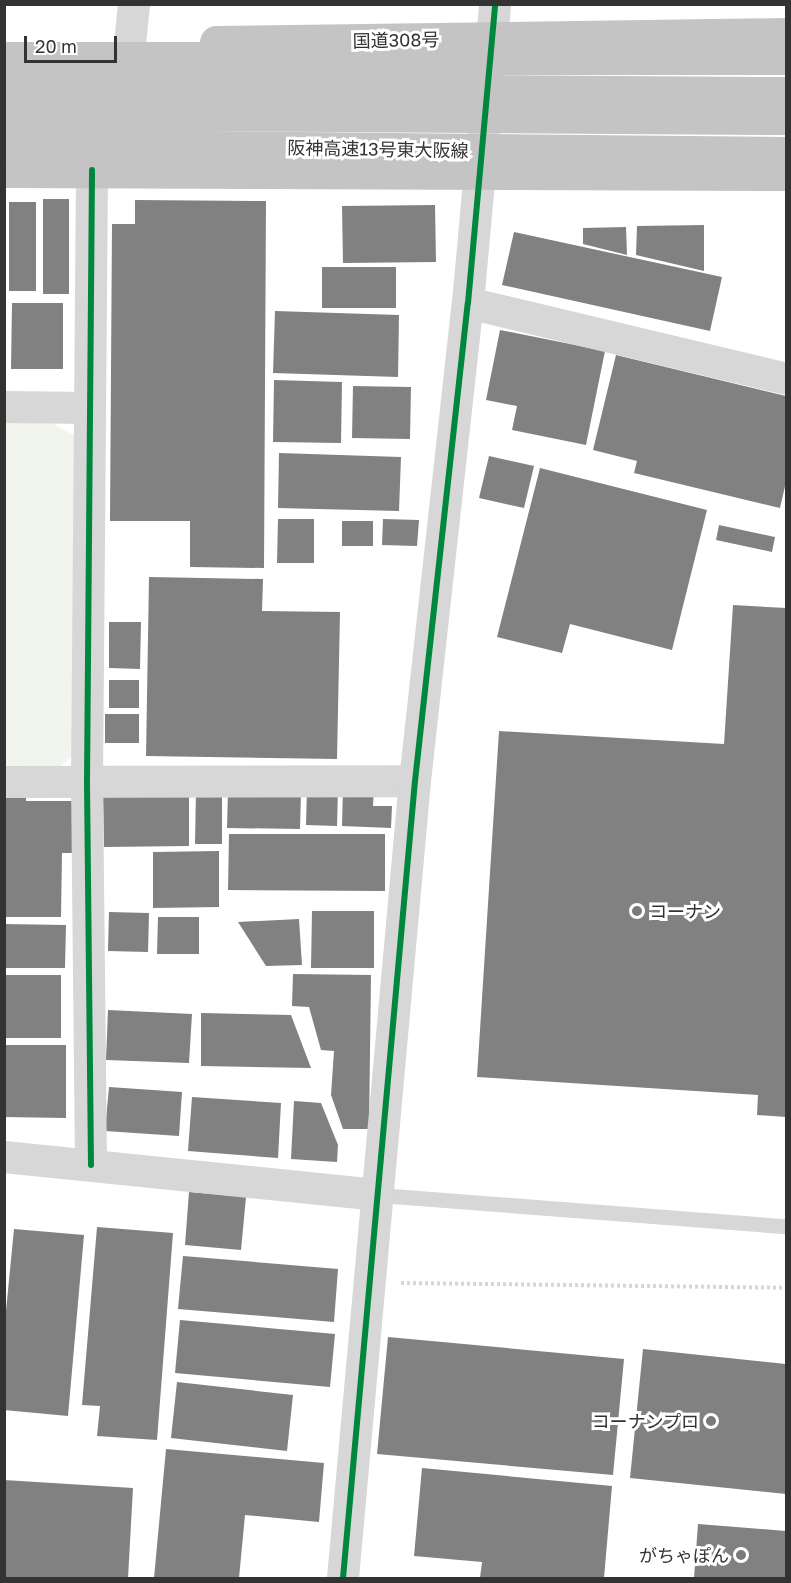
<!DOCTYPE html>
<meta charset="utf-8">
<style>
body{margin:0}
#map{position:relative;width:791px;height:1583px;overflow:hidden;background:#fff;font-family:"Golos Text","Noto Sans JP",sans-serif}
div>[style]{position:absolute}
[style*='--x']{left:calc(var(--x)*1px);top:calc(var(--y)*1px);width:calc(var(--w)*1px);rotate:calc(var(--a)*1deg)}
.green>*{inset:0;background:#f1f5ed}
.building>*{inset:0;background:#818181}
.path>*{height:4px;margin-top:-2px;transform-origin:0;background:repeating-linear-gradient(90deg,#d6d6d6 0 3px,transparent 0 6px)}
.lane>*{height:15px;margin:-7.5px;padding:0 7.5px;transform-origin:7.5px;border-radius:7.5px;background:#d7d7d7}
.street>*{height:32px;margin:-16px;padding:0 16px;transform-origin:16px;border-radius:16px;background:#d7d7d7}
.highway>*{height:33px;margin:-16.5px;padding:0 16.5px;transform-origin:16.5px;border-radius:16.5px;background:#c4c4c4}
.rail>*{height:4.5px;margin-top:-2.25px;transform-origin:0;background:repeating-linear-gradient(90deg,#bebebe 0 6px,transparent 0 10.5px)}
.highway-bridge>*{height:33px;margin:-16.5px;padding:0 16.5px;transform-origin:16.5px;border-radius:16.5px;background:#c4c4c4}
.cycleway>*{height:6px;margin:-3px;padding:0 3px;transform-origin:3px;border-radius:3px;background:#00873e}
.dots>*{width:16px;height:16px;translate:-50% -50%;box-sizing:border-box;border:3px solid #fff;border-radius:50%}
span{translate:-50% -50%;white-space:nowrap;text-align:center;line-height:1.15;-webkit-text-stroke:6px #fff;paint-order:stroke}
.street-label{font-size:18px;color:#333}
.poi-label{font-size:18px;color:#333}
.left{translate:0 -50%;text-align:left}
.right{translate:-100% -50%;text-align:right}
.frame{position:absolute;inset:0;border:6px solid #333;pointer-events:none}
.scale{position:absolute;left:24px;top:36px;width:93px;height:27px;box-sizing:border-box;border:3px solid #333;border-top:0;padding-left:8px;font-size:18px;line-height:21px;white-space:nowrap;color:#333;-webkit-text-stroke:4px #fff;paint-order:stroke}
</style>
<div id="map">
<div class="green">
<i style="clip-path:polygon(5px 422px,50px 422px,79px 438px,74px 755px,61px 766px,5px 766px)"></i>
</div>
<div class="building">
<i style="clip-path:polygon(43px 199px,69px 199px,69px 294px,43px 294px)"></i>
<i style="clip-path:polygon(135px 200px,266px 201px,264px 568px,190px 567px,190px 521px,110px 521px,112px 224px,135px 224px)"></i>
<i style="clip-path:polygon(9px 202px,36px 202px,36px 291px,9px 291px)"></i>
<i style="clip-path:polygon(435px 205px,436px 262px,343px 263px,342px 206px)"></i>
<i style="clip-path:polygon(704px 225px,704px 271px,636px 255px,637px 226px)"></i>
<i style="clip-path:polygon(626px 227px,627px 255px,583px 244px,583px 228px)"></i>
<i style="clip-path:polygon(514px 232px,722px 277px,710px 331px,502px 285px)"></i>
<i style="clip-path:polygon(322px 267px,396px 267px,396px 308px,322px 308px)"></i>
<i style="clip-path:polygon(12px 303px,63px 303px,63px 369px,11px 369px)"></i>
<i style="clip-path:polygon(275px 311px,399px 315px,398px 377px,273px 373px)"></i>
<i style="clip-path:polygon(500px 330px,605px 351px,586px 445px,512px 430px,517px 406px,486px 400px)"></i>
<i style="clip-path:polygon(616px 355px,786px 396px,786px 482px,780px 508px,634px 473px,637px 461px,593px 450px)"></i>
<i style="clip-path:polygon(274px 380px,342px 382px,341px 443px,273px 442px)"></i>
<i style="clip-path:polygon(353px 386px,411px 387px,410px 439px,352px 438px)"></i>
<i style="clip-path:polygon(279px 453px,401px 457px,399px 511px,278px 508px)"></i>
<i style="clip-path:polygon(489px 456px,534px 466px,524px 508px,479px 498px)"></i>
<i style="clip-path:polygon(540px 468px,707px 510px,672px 650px,570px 624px,562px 653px,497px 637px)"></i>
<i style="clip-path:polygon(278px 519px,314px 519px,314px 563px,277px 563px)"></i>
<i style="clip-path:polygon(383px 519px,419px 520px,417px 546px,382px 545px)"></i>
<i style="clip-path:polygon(342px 521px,373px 521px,373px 546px,342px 546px)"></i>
<i style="clip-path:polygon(719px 525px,775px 537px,772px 552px,716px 540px)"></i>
<i style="clip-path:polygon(149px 577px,263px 579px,262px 611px,340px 612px,337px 759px,146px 756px)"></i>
<i style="clip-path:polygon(733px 605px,786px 608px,786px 1117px,757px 1115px,758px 1095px,477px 1077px,499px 731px,724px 744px)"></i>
<i style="clip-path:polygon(109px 622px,141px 622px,140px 669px,109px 668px)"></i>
<i style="clip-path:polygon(109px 680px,139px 680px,139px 708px,109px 708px)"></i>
<i style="clip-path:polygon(105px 714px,139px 714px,139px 743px,105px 743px)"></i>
<i style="clip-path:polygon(307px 787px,338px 788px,337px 826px,306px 825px)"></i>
<i style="clip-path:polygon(343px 787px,374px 788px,373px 806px,392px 806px,391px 828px,342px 826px)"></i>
<i style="clip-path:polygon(189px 788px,189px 846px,104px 847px,103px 790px)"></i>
<i style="clip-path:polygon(4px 790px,26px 791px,26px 801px,73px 801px,72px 853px,62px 853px,61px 917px,4px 917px)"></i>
<i style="clip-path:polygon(196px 790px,222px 791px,222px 844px,195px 844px)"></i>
<i style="clip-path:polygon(228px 790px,301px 791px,300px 829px,227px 828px)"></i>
<i style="clip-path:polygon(229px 834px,385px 834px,385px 891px,228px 890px)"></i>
<i style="clip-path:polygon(219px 851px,219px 907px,153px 908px,153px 852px)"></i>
<i style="clip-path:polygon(312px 911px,374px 911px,374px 968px,311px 968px)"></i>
<i style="clip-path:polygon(109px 912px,149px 913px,148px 952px,108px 951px)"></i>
<i style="clip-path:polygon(158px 917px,199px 917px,199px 954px,157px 954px)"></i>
<i style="clip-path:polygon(299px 919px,302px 965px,266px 966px,238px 922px)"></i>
<i style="clip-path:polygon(4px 924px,66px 925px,65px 968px,4px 968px)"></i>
<i style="clip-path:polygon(293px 974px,371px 975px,369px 1129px,343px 1129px,331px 1095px,334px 1051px,321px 1050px,309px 1007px,292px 1006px)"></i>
<i style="clip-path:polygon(4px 975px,61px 975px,61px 1038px,4px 1038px)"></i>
<i style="clip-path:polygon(108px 1010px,192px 1014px,189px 1063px,106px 1060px)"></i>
<i style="clip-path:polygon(201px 1013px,291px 1015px,311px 1068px,201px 1066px)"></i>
<i style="clip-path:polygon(4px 1045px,66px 1045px,66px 1118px,4px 1117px)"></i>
<i style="clip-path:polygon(109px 1087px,182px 1092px,179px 1136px,105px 1131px)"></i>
<i style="clip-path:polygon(192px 1097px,281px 1103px,278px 1158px,188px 1151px)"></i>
<i style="clip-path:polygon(294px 1101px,321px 1103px,338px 1145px,337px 1162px,291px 1159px)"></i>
<i style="clip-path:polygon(189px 1192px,246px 1197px,241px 1250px,185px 1245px)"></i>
<i style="clip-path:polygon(97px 1227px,173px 1233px,157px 1440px,97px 1436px,100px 1406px,82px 1405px)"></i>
<i style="clip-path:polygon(14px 1229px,84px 1235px,68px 1416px,4px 1410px,4px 1331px)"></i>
<i style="clip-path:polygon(183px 1256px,338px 1269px,334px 1322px,178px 1309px)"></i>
<i style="clip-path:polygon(180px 1320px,335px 1334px,330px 1387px,175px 1373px)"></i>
<i style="clip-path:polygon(388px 1337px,624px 1359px,613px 1475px,377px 1454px)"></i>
<i style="clip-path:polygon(643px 1349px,786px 1364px,786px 1494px,630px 1478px)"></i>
<i style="clip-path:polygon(177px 1382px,293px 1395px,287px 1451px,171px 1438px)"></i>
<i style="clip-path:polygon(166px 1449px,324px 1463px,319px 1522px,245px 1515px,239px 1578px,154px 1578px)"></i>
<i style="clip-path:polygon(422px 1468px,612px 1486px,604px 1578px,480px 1578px,482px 1562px,414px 1556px)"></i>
<i style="clip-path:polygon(4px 1480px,133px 1488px,128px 1578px,4px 1578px)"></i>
<i style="clip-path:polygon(698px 1524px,786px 1531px,786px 1578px,694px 1578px)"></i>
</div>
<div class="path">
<i style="--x:401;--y:1283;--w:385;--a:0.7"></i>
</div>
<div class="lane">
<i style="--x:379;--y:1195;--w:408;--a:4.4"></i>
</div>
<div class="street">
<i style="--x:130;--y:43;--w:39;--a:-84"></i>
<i style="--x:468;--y:303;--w:327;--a:13.4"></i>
<i style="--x:4;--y:407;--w:85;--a:0.7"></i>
<i style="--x:4;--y:782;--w:411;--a:-0.1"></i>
<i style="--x:4;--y:1157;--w:377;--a:5.8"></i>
<i style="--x:91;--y:1165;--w:383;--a:-90.6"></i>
<i style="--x:87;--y:782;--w:612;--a:-89.53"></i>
<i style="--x:343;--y:1578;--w:800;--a:-84.84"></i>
<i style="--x:415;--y:781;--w:481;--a:-83.7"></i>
<i style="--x:468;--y:303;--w:300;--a:-84.8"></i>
</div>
<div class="highway">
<i style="--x:216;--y:42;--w:570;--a:-0.8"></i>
<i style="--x:4;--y:171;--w:782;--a:0.22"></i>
</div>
<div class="rail">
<i style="--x:4;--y:100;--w:446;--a:0.4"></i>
<i style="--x:4;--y:121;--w:445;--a:0.3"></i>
</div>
<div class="highway-bridge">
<i style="--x:4;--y:58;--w:782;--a:0"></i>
<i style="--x:4;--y:88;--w:782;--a:0.37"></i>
<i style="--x:4;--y:113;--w:782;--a:0.37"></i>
<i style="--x:4;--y:145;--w:782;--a:0.59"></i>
</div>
<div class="cycleway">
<i style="--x:91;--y:1165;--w:383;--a:-90.6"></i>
<i style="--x:87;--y:782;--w:612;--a:-89.53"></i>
<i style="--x:343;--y:1578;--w:800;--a:-84.84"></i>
<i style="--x:415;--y:781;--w:481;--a:-83.7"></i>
<i style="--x:468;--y:303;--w:300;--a:-84.8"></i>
</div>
<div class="dots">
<i style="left:637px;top:911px;background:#7a7a7a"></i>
<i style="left:711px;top:1421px;background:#7a7a7a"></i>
<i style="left:741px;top:1555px;background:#7a7a7a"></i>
</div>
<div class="street-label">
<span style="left:396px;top:40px;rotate:-1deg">国道308号</span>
<span style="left:378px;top:149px;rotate:1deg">阪神高速13号東大阪線</span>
</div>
<div class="poi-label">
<span class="left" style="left:649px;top:911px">コーナン</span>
<span class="right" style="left:699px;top:1421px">コーナンプロ</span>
<span class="right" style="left:729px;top:1555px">がちゃぽん</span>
</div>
<div class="frame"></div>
<div class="scale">20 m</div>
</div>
